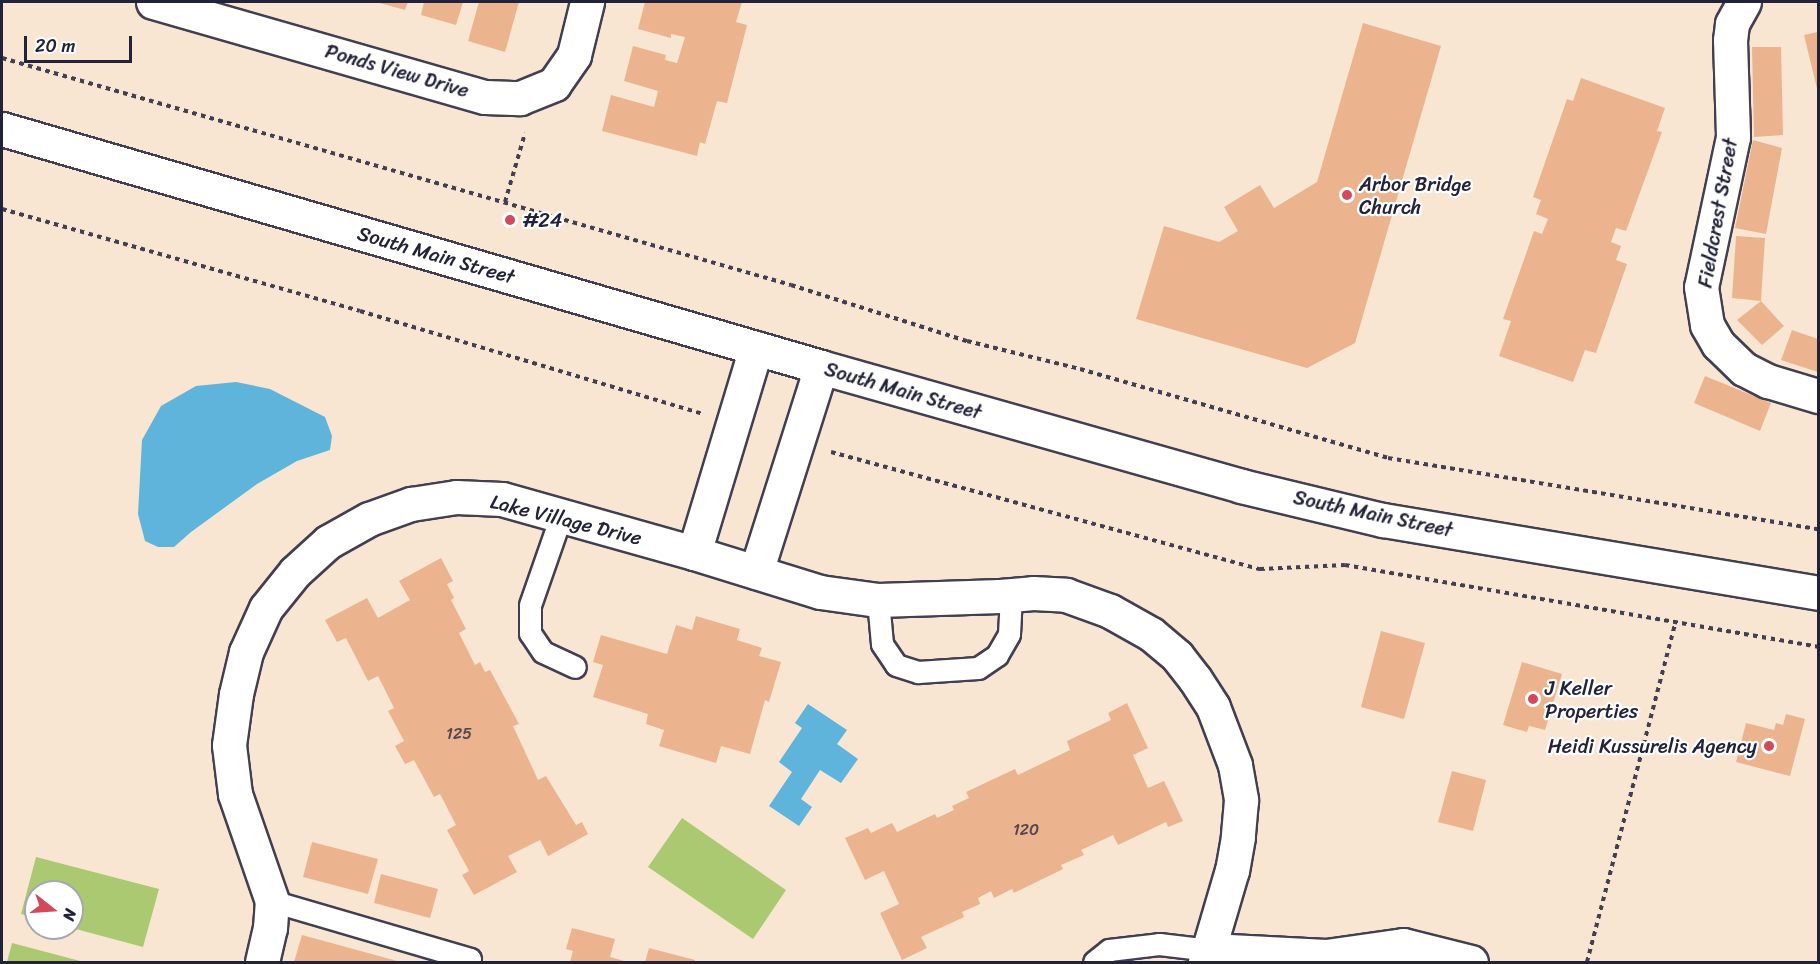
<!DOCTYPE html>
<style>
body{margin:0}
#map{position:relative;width:1820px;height:964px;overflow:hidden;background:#f8e6d2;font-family:Sriracha,sans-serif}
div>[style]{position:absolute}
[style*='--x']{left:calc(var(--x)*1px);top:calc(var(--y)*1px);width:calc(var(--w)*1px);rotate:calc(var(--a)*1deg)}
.green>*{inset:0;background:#abc970}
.water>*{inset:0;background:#5eb4db}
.building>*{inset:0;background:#ebb48e}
.path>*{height:4px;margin-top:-2px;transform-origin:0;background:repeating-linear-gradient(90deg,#423f52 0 4.5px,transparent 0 9px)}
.roads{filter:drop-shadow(2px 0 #423f52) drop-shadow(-2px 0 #423f52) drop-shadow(0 2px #423f52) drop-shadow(0 -2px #423f52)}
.service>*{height:21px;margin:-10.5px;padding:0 10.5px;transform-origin:10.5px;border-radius:10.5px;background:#fff}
.minor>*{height:33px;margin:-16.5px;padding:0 16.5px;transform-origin:16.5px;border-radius:16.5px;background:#fff}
.tertiary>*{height:33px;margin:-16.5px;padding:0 16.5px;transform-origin:16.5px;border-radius:16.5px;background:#fff}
.dots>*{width:16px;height:16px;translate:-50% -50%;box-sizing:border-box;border:3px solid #fff;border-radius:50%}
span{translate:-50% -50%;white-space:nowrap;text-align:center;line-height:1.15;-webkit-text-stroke:4.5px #fff;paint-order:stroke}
.number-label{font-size:16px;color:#544650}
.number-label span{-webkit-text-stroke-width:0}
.street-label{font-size:20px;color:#22223b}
.poi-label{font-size:20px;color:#22223b}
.left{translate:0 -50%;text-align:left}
.right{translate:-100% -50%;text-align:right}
.frame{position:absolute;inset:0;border:3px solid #22223b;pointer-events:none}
.north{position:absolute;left:24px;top:880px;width:60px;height:60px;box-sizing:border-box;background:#fff;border:2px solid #a7a7b1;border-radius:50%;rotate:107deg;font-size:16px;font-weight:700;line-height:24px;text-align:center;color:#22223b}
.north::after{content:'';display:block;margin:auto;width:21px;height:27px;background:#d1495b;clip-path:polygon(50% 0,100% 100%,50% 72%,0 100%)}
.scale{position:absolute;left:24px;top:36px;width:108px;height:27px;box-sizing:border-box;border:3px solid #22223b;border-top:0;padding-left:8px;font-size:18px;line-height:21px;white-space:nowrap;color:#22223b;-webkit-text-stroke:4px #fff;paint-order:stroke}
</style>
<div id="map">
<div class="green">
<i style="clip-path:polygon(682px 818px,786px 890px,753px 939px,648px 867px)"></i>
<i style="clip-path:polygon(36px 857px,159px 889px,143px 947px,72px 928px,72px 892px,36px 892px,36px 918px,21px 914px)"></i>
<i style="clip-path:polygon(12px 943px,84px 962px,7px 962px)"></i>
</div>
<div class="water">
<i style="clip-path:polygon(236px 382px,270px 389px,325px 417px,332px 436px,330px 450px,297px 461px,257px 484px,191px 532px,174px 547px,158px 547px,145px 541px,138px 514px,142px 440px,161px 406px,196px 386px)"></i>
<i style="clip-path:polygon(808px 704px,847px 730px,837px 744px,858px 759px,841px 783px,820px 770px,801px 799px,812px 807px,799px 826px,769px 806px,792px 772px,779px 762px,802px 728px,795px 723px)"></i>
</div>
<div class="building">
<i style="clip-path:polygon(376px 2px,408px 2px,405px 10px)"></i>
<i style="clip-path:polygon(424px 2px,463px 2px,456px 25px,421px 15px)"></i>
<i style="clip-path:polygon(479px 2px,519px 2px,505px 52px,468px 41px)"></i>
<i style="clip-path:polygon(645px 2px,742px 2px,736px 22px,747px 25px,727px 103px,717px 101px,705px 144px,700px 142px,697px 156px,602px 131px,611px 95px,654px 107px,658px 91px,624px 81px,633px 46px,666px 55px,665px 60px,677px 63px,685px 37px,671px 34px,671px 38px,638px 29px)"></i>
<i style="clip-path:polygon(1363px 23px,1441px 46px,1355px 343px,1307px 368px,1136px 319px,1164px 226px,1219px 242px,1238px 231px,1224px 207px,1260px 185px,1274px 208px,1317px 182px)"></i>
<i style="clip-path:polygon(1818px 32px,1818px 93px,1804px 35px)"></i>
<i style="clip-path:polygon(1752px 47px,1781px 47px,1783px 135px,1754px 137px)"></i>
<i style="clip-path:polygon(1581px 78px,1665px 108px,1657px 131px,1662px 132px,1626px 231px,1616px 228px,1611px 242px,1621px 246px,1616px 260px,1627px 264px,1596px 353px,1585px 350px,1573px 382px,1499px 356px,1511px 321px,1503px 319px,1534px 231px,1542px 234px,1548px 219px,1536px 214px,1541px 200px,1533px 197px,1567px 99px,1573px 101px)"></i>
<i style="clip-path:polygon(1753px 140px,1782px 148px,1766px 234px,1735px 228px)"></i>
<i style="clip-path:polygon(1736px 236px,1765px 238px,1761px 301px,1732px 298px)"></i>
<i style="clip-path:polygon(1761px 301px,1784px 326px,1762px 345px,1737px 320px)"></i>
<i style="clip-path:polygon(1792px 330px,1818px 339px,1818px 372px,1781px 360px)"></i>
<i style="clip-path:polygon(1705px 376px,1771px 403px,1760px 431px,1694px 403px)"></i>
<i style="clip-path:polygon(441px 558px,453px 581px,447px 584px,454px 598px,451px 600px,466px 629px,459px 633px,475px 665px,480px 662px,485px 672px,490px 670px,519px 724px,513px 726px,538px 780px,546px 776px,576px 825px,582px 822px,588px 834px,548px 856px,540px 840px,508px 856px,517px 872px,474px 895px,462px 875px,469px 871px,447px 830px,456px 825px,440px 794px,434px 797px,414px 760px,405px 764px,395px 746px,404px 741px,388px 711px,394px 708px,378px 676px,368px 681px,346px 638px,337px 642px,325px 620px,367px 598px,378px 618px,410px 600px,399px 581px)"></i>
<i style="clip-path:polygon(696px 616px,740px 629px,737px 640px,762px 648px,759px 656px,781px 662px,769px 702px,765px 700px,750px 754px,721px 746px,716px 763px,659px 746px,664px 730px,646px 724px,648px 714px,593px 697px,603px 665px,593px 662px,601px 635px,667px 654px,676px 625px,692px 630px)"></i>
<i style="clip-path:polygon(1381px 631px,1425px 643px,1404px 719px,1361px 707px)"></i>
<i style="clip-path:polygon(1522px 662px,1562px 674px,1545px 730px,1529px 726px,1527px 732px,1503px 725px)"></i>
<i style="clip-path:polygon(1127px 703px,1148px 748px,1133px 755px,1148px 788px,1164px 781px,1183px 821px,1168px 827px,1166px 822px,1118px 845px,1113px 835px,1081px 850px,1084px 855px,1061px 865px,1063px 869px,1014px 893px,1012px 889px,994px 898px,991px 891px,978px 898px,980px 904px,962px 912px,964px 917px,921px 937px,927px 948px,902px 960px,880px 913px,899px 904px,884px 871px,865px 880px,845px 838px,868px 828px,871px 833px,892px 823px,897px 832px,935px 814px,937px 818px,954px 810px,952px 806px,969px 798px,966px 792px,1015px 769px,1018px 775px,1070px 750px,1067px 741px,1111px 720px,1108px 713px)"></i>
<i style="clip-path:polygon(1786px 714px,1805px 719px,1790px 776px,1736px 762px,1746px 723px,1774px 730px,1776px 723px,1783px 725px)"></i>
<i style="clip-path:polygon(1452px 771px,1486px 780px,1473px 831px,1438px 822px)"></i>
<i style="clip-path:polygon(312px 842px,378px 859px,368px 894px,303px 877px)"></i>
<i style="clip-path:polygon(381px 874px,438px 889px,430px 918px,374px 903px)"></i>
<i style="clip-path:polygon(572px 928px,615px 939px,610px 957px,628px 962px,570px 962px,573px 951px,566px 949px)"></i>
<i style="clip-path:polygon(302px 935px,401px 962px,294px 962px)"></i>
<i style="clip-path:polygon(649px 948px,695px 960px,695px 962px,645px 962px)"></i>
</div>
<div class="path">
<i style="--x:2;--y:58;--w:821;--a:16.05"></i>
<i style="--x:791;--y:285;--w:185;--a:17.7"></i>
<i style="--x:967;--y:341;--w:116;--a:13.9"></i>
<i style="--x:1080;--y:369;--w:321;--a:16.1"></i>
<i style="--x:1388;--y:458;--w:436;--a:9.4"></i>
<i style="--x:505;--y:202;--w:72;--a:-73.8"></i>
<i style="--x:2;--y:209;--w:372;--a:15.9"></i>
<i style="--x:360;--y:311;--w:356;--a:16.7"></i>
<i style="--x:831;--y:452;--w:445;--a:15.3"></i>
<i style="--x:1260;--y:569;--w:85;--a:-2.7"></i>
<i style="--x:1345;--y:565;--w:480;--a:9.8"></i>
<i style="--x:1587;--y:962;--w:350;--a:-75.4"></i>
</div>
<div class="roads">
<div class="service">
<i style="--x:561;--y:516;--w:94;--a:109.2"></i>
<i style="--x:530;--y:605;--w:28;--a:90"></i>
<i style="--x:530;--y:633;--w:23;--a:56"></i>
<i style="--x:543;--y:652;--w:35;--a:25"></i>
<i style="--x:878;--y:600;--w:44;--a:84.8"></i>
<i style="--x:882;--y:644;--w:25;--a:56"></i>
<i style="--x:896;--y:665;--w:23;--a:18"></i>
<i style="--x:918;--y:672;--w:60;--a:-3.8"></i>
<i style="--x:978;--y:668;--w:23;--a:-34"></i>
<i style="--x:997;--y:655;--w:24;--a:-60"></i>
<i style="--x:1009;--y:634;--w:39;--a:-87"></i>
<i style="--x:272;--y:901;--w:206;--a:16.3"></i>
<i style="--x:470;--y:959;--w:3;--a:108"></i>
<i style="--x:1094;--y:962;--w:19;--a:-39"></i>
<i style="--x:1109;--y:950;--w:50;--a:-6.8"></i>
<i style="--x:1159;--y:944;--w:51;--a:6.7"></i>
</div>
<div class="minor">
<i style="--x:153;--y:2;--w:345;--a:16"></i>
<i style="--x:485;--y:97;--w:35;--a:2"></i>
<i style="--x:520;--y:98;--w:37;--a:-22"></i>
<i style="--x:554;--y:84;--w:35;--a:-55"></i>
<i style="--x:574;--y:55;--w:55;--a:-76.2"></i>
<i style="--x:1744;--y:2;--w:25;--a:119"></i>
<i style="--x:1732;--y:24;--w:16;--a:97"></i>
<i style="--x:1730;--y:40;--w:97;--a:88.2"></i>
<i style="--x:1733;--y:137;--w:153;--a:102"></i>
<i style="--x:1701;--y:287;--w:38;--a:81"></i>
<i style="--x:1707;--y:325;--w:22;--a:60"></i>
<i style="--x:1718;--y:344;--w:36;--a:44"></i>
<i style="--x:1744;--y:369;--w:27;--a:27"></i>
<i style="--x:1768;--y:381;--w:52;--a:16.7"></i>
<i style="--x:694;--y:553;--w:214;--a:-73.2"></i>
<i style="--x:756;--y:572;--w:215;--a:-72.4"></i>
<i style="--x:1210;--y:950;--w:116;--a:3"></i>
<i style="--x:1326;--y:956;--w:78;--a:-8.1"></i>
<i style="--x:1403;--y:945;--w:70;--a:14"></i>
<i style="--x:262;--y:962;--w:35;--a:-77"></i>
<i style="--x:270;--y:928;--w:27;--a:-86"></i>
<i style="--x:272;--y:901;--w:113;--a:-109.1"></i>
<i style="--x:235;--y:794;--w:49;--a:-97"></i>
<i style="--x:229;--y:745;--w:51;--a:-82.2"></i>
<i style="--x:236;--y:694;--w:43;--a:-76.6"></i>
<i style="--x:246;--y:652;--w:48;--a:-65.6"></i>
<i style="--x:266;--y:608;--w:46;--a:-51.1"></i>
<i style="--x:295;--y:572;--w:45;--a:-42.3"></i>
<i style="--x:328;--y:542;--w:47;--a:-29.3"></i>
<i style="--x:369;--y:519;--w:45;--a:-19.7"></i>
<i style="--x:411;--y:504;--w:46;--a:-8.8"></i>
<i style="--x:456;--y:497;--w:46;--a:2.5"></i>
<i style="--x:502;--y:499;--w:199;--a:15.7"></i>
<i style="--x:694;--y:553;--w:132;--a:17.2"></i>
<i style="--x:820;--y:592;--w:59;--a:7.9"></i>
<i style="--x:878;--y:600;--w:122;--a:-1.9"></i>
<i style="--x:1000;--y:596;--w:33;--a:-5"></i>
<i style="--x:1033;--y:593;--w:33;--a:3"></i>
<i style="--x:1066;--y:595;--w:47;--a:20"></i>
<i style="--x:1110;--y:611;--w:47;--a:29.3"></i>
<i style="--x:1151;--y:634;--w:34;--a:40"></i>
<i style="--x:1177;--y:656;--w:29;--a:52"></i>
<i style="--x:1195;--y:679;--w:33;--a:57"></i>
<i style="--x:1213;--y:707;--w:62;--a:69.2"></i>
<i style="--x:1235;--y:765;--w:36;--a:80"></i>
<i style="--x:1241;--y:800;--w:37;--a:95"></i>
<i style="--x:1238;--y:837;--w:34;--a:100"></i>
<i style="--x:1232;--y:870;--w:96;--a:106.4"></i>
</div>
<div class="tertiary">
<i style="--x:2;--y:129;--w:853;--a:16.2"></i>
<i style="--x:821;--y:367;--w:437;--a:15.8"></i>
<i style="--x:1241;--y:486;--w:146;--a:13.5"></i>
<i style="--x:1383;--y:520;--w:441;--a:9.5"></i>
</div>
</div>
<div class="dots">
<i style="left:1347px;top:195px;background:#d1495b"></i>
<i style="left:510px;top:220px;background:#d1495b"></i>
<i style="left:1533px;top:699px;background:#d1495b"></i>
<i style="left:1769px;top:746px;background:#d1495b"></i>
</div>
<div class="number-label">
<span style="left:459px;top:734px">125</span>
<span style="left:1026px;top:830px">120</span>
</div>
<div class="street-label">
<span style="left:397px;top:71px;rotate:16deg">Ponds View Drive</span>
<span style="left:1718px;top:213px;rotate:-80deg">Fieldcrest Street</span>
<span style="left:436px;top:255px;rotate:16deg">South Main Street</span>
<span style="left:903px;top:391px;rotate:16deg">South Main Street</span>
<span style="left:1373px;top:514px;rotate:12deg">South Main Street</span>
<span style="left:566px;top:520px;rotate:14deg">Lake Village Drive</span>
</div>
<div class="poi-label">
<span class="left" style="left:1359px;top:196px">Arbor Bridge<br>Church</span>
<span class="left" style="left:522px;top:220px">#24</span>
<span class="left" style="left:1545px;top:700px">J Keller<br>Properties</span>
<span class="right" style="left:1757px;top:746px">Heidi Kussurelis Agency</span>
</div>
<div class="frame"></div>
<div class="north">N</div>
<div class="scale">20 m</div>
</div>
